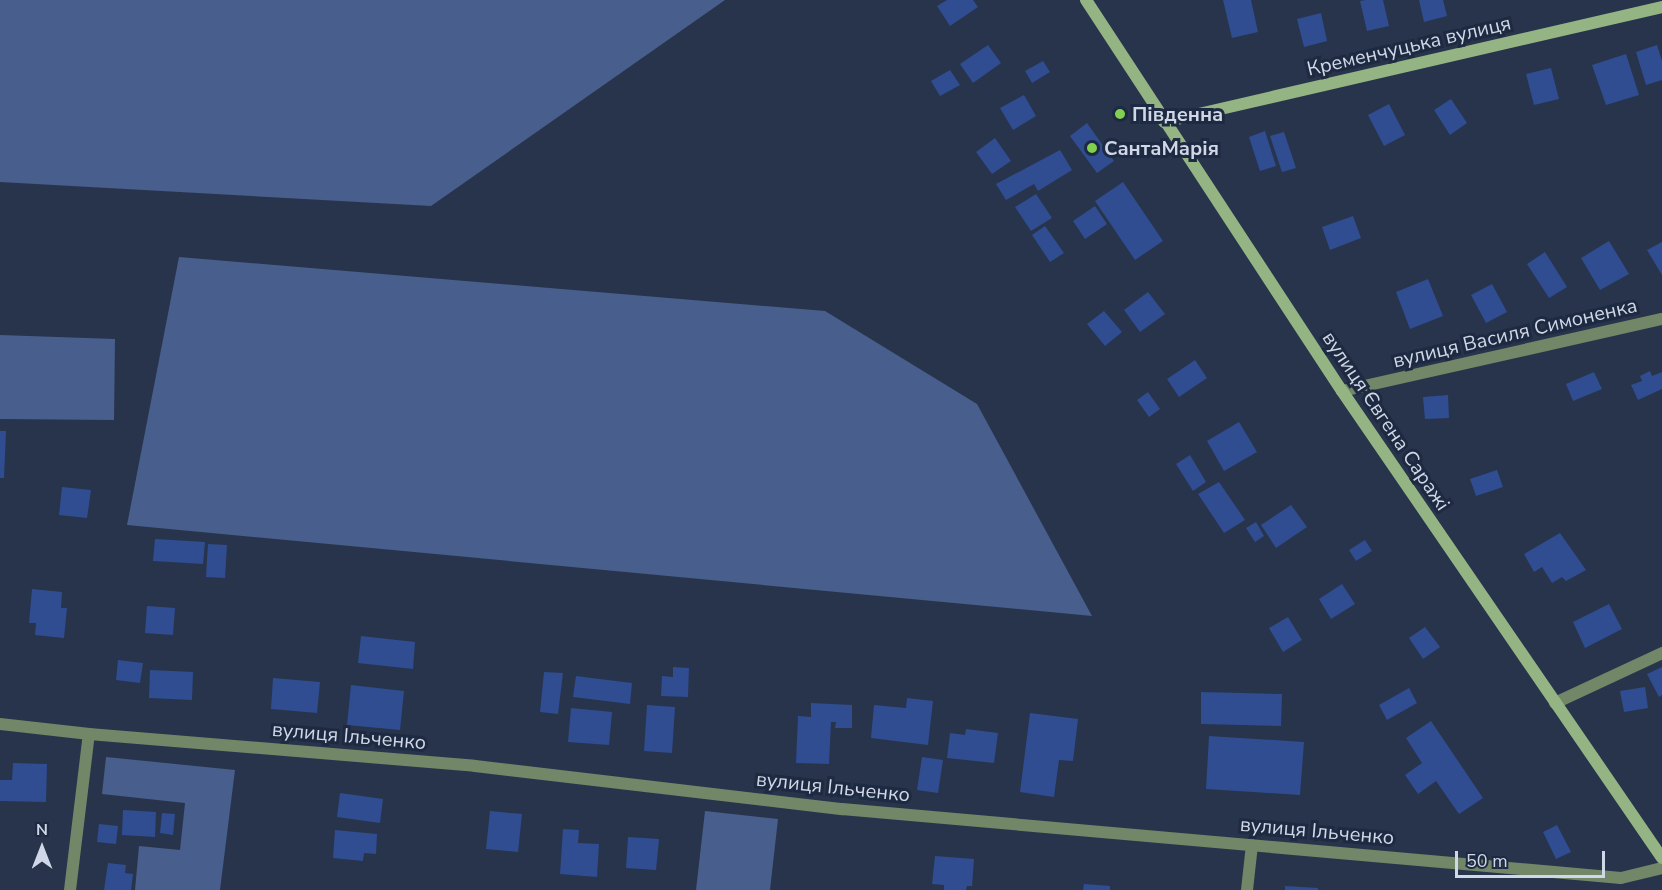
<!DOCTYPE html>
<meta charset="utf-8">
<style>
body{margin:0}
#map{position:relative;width:1662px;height:890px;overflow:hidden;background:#28344c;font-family:"Nunito Sans",sans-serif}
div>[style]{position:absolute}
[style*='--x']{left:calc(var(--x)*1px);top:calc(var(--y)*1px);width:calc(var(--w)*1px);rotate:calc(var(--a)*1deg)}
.green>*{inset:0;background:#485e8c}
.building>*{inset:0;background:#2f4d90}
.street>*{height:12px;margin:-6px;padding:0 6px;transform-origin:6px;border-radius:6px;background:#728767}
.secondary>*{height:12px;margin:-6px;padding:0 6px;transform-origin:6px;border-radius:6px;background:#94b583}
.dots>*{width:16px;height:16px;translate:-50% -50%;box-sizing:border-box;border:3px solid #1e2a41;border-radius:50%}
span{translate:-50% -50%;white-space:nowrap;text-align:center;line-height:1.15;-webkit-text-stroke:6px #1e2a41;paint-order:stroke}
.street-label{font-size:20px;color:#d0d8e7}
.poi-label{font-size:20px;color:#d0d8e7;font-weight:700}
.left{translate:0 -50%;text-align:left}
.north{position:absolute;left:12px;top:818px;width:60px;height:60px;-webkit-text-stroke:4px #1e2a41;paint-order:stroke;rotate:0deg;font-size:16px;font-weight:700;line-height:24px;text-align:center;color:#d0d8e7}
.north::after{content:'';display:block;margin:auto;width:21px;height:27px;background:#d0d8e7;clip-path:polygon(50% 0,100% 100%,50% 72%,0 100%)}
.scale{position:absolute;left:1455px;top:851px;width:150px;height:27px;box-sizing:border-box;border:3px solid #d0d8e7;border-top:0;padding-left:8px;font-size:18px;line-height:21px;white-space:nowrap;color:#d0d8e7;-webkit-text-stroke:4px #1e2a41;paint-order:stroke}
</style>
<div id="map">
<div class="green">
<i style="clip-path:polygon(0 0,725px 0,431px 206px,0 182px)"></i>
<i style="clip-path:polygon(179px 257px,825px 311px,977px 404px,1092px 616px,127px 525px)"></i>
<i style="clip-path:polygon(0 335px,115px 339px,114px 420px,0 419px)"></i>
<i style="clip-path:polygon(106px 757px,235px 770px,220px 890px,135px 890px,139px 846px,180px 850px,185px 803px,102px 794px)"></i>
<i style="clip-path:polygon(705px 811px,778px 819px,770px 890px,696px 890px)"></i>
</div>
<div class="building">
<i style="clip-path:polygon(947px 0,973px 0,978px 7px,950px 26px,937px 6px)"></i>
<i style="clip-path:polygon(1223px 0,1251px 0,1258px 32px,1232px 38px)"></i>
<i style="clip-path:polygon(1366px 0,1383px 0,1389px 26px,1367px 31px,1360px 1px)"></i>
<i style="clip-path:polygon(1419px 0,1443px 0,1447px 16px,1424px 22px)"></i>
<i style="clip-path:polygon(1321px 13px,1327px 41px,1304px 47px,1297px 19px)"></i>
<i style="clip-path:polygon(988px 45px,1001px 63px,973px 83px,960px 64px)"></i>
<i style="clip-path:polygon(1657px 45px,1662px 61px,1662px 80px,1646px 85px,1636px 52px)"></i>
<i style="clip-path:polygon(1626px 54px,1639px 95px,1606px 105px,1592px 65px)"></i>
<i style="clip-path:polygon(1043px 61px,1050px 72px,1032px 83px,1025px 71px)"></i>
<i style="clip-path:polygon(1551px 68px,1559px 99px,1534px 105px,1526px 74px)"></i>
<i style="clip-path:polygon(950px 70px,960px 85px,940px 96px,931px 81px)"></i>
<i style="clip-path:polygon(1024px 95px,1036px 116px,1013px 130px,1000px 108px)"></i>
<i style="clip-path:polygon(1451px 99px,1467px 123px,1450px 135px,1434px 110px)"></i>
<i style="clip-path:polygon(1389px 104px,1405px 135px,1384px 146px,1368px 115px)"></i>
<i style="clip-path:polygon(1087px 123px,1114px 161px,1097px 173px,1070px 136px)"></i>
<i style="clip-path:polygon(1265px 131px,1276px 166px,1260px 171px,1249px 137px)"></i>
<i style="clip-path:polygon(1284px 132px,1296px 168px,1282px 172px,1270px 136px)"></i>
<i style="clip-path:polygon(995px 138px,1011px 161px,992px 174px,976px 152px)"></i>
<i style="clip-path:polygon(1060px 150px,1072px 170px,1038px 191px,1034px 184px,1006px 200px,996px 184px)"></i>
<i style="clip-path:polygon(1123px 182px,1163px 241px,1135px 260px,1095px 201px)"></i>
<i style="clip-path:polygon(1036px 194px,1052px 218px,1031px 231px,1015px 207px)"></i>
<i style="clip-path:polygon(1095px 206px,1107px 224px,1085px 239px,1073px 221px)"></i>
<i style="clip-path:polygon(1353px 216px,1361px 238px,1330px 250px,1322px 227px)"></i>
<i style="clip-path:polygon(1045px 226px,1064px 253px,1050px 262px,1032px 235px)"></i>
<i style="clip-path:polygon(1609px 241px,1629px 274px,1600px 290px,1581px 258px)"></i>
<i style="clip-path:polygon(1662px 242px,1662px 275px,1647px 250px)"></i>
<i style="clip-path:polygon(1545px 252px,1567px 287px,1549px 298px,1527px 264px)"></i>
<i style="clip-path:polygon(1428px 279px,1443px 316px,1410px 329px,1396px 292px)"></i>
<i style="clip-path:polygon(1492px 284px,1507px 312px,1486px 323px,1471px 295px)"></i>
<i style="clip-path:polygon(1148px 292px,1165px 314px,1140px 332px,1124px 310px)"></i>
<i style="clip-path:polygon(1104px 311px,1122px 332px,1105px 346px,1087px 324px)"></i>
<i style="clip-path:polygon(1195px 360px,1207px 378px,1179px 397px,1167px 379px)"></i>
<i style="clip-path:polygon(1650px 371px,1652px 376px,1662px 372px,1662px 389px,1638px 400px,1631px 385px,1642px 381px,1640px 376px)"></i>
<i style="clip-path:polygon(1594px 372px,1602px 389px,1573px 401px,1566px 384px)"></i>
<i style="clip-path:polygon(1148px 392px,1160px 409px,1149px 417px,1137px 400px)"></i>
<i style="clip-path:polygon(1448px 395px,1449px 418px,1425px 419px,1423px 397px)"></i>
<i style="clip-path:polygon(1239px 422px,1257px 452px,1224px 471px,1207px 441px)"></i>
<i style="clip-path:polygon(0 431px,6px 431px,4px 478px,0 478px)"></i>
<i style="clip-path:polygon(1190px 455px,1206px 482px,1193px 491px,1176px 464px)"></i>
<i style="clip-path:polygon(1497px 470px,1503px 487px,1476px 496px,1470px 479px)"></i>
<i style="clip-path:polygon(1219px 482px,1245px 520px,1224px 533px,1198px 494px)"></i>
<i style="clip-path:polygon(62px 487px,91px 490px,87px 518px,59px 515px)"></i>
<i style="clip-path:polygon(1291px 505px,1307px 527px,1276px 548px,1261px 525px)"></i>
<i style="clip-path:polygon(1256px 522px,1264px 536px,1255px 542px,1246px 528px)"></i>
<i style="clip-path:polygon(1560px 533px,1586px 570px,1566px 581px,1562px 577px,1552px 583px,1542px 567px,1534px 572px,1524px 554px)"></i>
<i style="clip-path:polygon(155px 539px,205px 542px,203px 564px,153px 561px)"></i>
<i style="clip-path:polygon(1365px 540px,1372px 551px,1356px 561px,1349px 550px)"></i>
<i style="clip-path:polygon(208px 544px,227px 545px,225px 578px,206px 577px)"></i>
<i style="clip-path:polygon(1342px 584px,1355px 604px,1331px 619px,1319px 599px)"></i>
<i style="clip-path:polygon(32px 589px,62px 592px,61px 608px,67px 608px,64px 638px,35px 635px,36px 623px,29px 623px)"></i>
<i style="clip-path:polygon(1609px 604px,1622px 629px,1585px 648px,1573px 622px)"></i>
<i style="clip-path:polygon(147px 606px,175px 608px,173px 635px,145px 633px)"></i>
<i style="clip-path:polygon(1288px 617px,1302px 640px,1283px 652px,1269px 628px)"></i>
<i style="clip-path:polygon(1425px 627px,1440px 647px,1423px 659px,1409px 638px)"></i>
<i style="clip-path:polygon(361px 636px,415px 642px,413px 669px,358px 663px)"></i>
<i style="clip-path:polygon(118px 660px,143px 663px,140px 683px,116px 680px)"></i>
<i style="clip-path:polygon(673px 667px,689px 668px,688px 697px,661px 696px,662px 676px,673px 677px)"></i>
<i style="clip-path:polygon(1662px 667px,1662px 695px,1659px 697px,1647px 674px)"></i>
<i style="clip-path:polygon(150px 670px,193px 672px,192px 700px,149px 698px)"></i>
<i style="clip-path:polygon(544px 672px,563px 673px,558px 714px,540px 712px)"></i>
<i style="clip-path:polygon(576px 676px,632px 683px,630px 704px,573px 697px)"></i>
<i style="clip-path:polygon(273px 678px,320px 682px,317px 713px,271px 709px)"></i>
<i style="clip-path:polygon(351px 685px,404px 691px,400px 730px,347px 725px)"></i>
<i style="clip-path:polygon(1645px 687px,1648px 708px,1624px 712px,1620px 691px)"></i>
<i style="clip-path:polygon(1409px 688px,1417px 703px,1387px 720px,1379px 705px)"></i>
<i style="clip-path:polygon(1201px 692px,1282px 694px,1281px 726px,1201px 724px)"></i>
<i style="clip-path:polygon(907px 698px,933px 701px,928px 745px,871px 738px,874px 705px,906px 708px)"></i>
<i style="clip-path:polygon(811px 703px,852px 705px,852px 728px,835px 728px,836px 722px,831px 722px,829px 764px,796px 763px,798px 716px,811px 717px)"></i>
<i style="clip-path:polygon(647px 705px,675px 707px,672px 753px,644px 751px)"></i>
<i style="clip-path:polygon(571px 708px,612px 712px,609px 745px,568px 742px)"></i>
<i style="clip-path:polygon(1030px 713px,1078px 719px,1073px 761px,1059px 760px,1054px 797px,1020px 792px)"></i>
<i style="clip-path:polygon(1431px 721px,1483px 798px,1459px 814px,1436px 781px,1418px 794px,1405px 775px,1422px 763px,1406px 738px)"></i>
<i style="clip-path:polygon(966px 729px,998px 733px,994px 763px,947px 758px,950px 733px,965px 735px)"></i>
<i style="clip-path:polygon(1209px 736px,1304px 742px,1300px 795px,1206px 789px)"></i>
<i style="clip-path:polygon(922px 757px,943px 760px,938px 793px,917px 790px)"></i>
<i style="clip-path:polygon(13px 763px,47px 764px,46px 802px,0 801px,0 780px,12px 780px)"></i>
<i style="clip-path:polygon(340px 793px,383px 799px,380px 823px,337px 817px)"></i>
<i style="clip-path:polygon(123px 810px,156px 812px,155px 837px,122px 835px)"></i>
<i style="clip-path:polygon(490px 811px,522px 814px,518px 852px,486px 849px)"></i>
<i style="clip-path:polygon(162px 813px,175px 814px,173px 835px,160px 833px)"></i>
<i style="clip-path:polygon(99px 824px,118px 826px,116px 844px,97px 842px)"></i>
<i style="clip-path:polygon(1557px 825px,1571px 852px,1556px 859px,1543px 832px)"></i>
<i style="clip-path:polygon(563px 829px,579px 830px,578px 843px,599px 844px,597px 877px,560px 874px)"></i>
<i style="clip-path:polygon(335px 830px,377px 834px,376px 854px,364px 853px,363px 861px,333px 858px)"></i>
<i style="clip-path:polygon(628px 837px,659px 839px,656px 870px,626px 868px)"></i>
<i style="clip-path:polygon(935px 856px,974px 859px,972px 886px,967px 886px,966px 890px,944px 890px,944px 885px,932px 884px)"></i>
<i style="clip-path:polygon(108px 863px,126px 865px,125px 873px,133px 874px,131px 890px,104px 890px)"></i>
<i style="clip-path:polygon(1084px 884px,1110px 886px,1110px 890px,1083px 890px)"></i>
<i style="clip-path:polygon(1285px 886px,1318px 888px,1318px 890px,1285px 890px)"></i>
</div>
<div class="street">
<i style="--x:1342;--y:391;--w:328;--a:-12.7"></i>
<i style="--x:1555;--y:703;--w:118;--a:-25"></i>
<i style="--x:0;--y:724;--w:90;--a:6.4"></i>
<i style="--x:89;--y:734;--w:387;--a:4.7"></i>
<i style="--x:475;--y:766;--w:370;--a:6.7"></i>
<i style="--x:842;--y:809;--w:782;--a:5.06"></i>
<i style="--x:1621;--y:878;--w:42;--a:-13.7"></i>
<i style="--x:70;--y:890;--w:157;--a:-83.1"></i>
<i style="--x:1247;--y:890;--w:45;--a:-83.7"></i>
</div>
<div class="secondary">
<i style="--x:1086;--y:0;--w:467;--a:56.8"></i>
<i style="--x:1342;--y:391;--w:566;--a:55.58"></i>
<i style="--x:1164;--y:122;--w:511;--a:-13"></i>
</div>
<div class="dots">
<i style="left:1120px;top:114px;background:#82d050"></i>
<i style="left:1092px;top:148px;background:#82d050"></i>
</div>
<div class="street-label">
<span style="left:1409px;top:46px;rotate:-13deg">Кременчуцька вулиця</span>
<span style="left:1515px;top:333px;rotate:-13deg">вулиця Василя Симоненка</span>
<span style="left:1386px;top:421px;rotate:56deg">вулиця Євгена Саражі</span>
<span style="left:349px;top:736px;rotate:5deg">вулиця Ільченко</span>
<span style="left:833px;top:787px;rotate:6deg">вулиця Ільченко</span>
<span style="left:1317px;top:831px;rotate:5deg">вулиця Ільченко</span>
</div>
<div class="poi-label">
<span class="left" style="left:1132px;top:114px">Південна</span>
<span class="left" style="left:1104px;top:148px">СантаМарія</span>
</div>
<div class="north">N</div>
<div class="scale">50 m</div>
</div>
